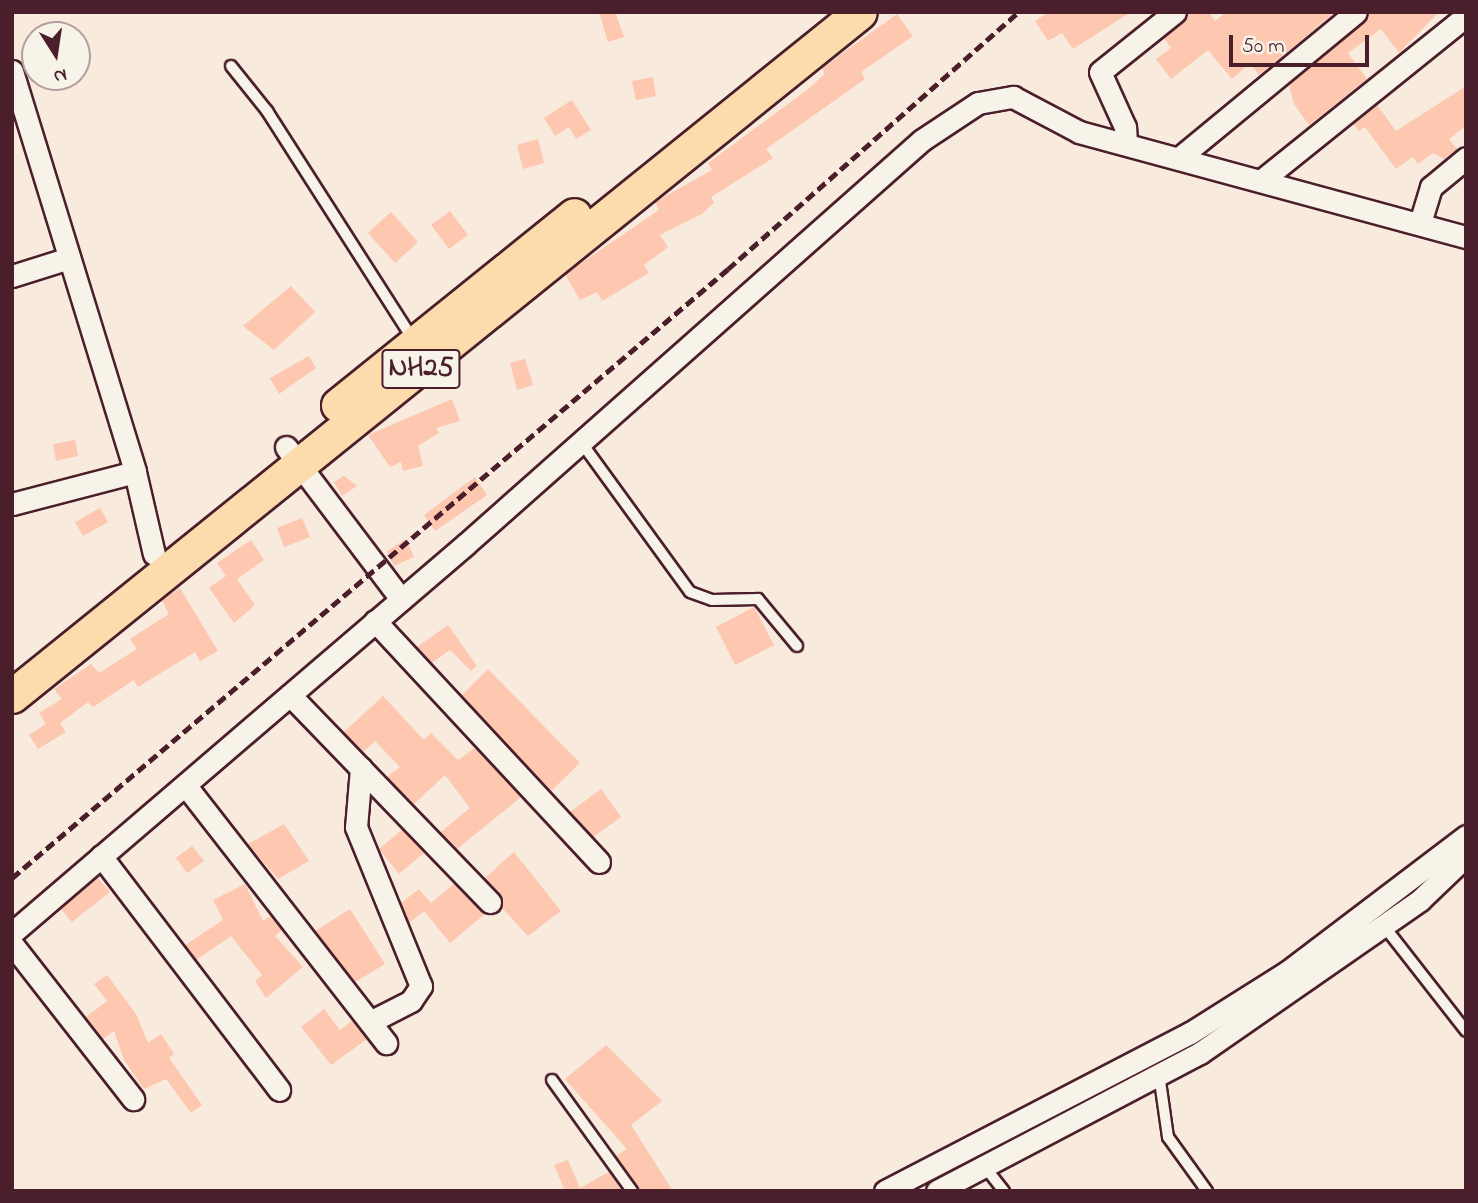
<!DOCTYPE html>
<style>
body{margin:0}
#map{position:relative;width:1478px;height:1203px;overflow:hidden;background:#f8eadd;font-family:"Indie Flower",sans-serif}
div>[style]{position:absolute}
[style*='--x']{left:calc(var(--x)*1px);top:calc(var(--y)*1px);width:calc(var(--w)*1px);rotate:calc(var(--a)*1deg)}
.building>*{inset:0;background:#fdc7b0}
.roads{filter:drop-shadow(2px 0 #4a1f2b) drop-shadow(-2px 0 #4a1f2b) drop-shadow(0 2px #4a1f2b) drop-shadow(0 -2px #4a1f2b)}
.service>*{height:10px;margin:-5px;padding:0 5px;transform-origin:5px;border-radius:5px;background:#f7f3e8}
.minor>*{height:21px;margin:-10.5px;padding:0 10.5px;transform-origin:10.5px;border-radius:10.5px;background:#f7f3e8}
.primary>*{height:33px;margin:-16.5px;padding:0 16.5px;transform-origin:16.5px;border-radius:16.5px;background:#fcdcac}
.rail>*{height:5px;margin-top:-2.5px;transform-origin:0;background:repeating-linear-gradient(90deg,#4a1f2b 0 10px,transparent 0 15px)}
span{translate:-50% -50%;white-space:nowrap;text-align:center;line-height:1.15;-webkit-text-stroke:6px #f7f3e8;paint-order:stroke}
.shield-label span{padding:2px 5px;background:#f7f3e8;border:2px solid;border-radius:5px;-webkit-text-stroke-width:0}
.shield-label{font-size:28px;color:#4a1f2b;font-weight:700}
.frame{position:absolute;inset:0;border:14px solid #4a1f2b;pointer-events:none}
.north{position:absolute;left:21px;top:21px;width:70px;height:70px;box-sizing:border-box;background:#f7f3e8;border:2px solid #b29e9c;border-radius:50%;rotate:168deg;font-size:19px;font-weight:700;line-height:28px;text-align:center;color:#4a1f2b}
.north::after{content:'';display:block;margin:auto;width:24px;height:32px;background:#4a1f2b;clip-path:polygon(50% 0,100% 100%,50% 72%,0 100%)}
.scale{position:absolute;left:1229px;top:35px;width:140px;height:32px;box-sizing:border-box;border:4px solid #4a1f2b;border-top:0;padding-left:9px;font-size:21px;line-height:24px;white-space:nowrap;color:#4a1f2b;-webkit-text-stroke:5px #f7f3e8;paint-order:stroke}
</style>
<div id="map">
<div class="building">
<i style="clip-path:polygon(599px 12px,615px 12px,624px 37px,608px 42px)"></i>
<i style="clip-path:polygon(1049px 12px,1131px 12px,1073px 49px,1062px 33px,1048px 41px,1035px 21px)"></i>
<i style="clip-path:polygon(1188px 12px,1209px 12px,1215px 21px,1226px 12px,1335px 12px,1259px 75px,1250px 63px,1232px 79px,1208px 50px,1171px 79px,1156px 59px,1171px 48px,1164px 38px)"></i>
<i style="clip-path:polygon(1369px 12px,1439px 12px,1399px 53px,1381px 29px,1348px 53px,1367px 79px,1309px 125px,1294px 104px,1289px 84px,1364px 22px)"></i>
<i style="clip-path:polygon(897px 14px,913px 36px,861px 72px,865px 79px,766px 149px,773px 158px,711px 197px,714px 203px,702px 214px,660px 235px,668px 247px,644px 265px,649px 273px,602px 301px,597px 292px,580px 300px,565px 274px,659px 210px,655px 202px,712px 170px,708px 163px,807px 90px,825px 74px,822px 68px)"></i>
<i style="clip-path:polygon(653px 77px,656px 96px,636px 100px,632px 81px)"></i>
<i style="clip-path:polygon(1466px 86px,1466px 126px,1449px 139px,1457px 149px,1444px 159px,1433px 153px,1418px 164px,1413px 157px,1396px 169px,1365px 127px,1359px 131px,1353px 123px,1377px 105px,1396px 131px)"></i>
<i style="clip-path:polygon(572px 100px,591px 130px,576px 139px,569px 127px,555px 136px,544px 118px)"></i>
<i style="clip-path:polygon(538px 139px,544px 163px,523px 169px,517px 145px)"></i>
<i style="clip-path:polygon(450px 211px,468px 235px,449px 249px,431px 225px)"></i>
<i style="clip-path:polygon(391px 212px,418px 242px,395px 263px,368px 233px)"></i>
<i style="clip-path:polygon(291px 286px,315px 312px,274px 350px,243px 326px)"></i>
<i style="clip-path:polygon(309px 356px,316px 368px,279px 394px,270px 378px)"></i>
<i style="clip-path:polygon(525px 359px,533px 385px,517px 390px,510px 363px)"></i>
<i style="clip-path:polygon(452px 399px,460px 421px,436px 428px,439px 433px,418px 446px,423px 466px,403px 471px,401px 462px,390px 467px,368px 435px)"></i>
<i style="clip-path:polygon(75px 440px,78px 456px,56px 461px,53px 444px)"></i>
<i style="clip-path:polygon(344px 476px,357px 486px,342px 496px,334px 482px)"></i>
<i style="clip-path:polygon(475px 477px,487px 495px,435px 531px,424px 515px)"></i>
<i style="clip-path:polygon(100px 508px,108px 522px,83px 536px,75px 522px)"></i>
<i style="clip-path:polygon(302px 518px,310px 537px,284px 547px,277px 528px)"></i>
<i style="clip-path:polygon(406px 539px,414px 557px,394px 566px,387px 551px)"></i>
<i style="clip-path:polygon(251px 540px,264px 560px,237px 579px,255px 605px,234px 623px,209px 588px,226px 576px,217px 563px)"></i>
<i style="clip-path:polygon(180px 588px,218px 651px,200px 661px,195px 652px,138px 687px,134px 680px,93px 707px,88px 702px,60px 723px,66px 732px,38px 749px,29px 735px,46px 724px,39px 713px,62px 699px,54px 689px,91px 664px,99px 673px,137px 649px,130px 639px,169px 614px,162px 600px)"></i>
<i style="clip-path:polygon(754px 607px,774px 645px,735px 665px,716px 627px)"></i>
<i style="clip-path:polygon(448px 625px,477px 666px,471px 671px,450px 650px,432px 663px,417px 647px)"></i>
<i style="clip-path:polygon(488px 669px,580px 763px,551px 791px,462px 695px)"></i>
<i style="clip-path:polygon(383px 696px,424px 740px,431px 733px,458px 760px,475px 748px,521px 797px,457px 849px,441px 832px,470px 808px,445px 775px,414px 804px,387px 777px,400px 767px,375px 741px,363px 752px,344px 732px)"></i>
<i style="clip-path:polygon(601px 789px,621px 817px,593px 837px,570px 812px)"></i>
<i style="clip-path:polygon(284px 824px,309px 861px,278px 879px,248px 844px)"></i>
<i style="clip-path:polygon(402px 830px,424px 853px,399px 874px,379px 849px)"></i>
<i style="clip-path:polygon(192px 846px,204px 861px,187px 873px,176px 858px)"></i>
<i style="clip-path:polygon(514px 852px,561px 911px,528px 936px,502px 908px,500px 893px,485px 878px)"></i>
<i style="clip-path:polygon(97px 877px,110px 892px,72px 922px,61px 909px)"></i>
<i style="clip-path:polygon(245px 884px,263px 921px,270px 916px,282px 930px,275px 936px,303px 967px,266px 998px,255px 981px,262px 975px,231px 936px,196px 960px,185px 945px,223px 920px,213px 900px)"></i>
<i style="clip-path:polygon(454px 884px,485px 914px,450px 943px,424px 911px,409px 923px,401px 903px,419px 889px,431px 903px)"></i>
<i style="clip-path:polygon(350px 909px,385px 964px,355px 982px,315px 931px)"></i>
<i style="clip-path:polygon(107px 975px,136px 1014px,148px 1043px,161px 1034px,174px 1054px,169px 1058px,202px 1105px,191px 1113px,166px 1079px,144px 1089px,124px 1060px,114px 1031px,103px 1039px,86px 1017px,107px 1001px,94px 984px)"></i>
<i style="clip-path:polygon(324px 1009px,340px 1030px,352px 1021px,367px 1039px,331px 1065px,301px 1027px)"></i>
<i style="clip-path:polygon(606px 1045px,662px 1101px,631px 1125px,673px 1191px,640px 1191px,616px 1156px,627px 1149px,565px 1079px)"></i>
<i style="clip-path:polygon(568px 1160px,580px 1188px,609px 1172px,622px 1191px,565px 1191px,554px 1165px)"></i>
</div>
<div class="roads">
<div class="service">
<i style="--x:231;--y:66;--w:58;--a:51.3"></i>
<i style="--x:267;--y:111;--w:273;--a:57.4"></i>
<i style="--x:581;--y:442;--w:185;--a:54"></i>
<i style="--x:690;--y:592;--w:23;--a:20"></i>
<i style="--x:712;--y:600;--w:46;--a:-1.2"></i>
<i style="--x:758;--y:599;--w:61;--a:50.3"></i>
<i style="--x:1384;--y:926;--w:133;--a:52"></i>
<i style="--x:1159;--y:1074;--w:64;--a:81.9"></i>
<i style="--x:1168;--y:1137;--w:67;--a:54.2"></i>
<i style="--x:552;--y:1080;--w:137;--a:54.2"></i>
<i style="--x:985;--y:1167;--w:31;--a:52"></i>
</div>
<div class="minor">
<i style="--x:12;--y:71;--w:419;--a:72.9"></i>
<i style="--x:135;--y:472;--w:84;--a:77"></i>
<i style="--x:1126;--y:144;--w:17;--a:-93"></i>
<i style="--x:1125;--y:127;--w:60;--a:-114.4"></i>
<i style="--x:1100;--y:72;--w:96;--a:-38.7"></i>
<i style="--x:1179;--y:158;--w:229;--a:-39.5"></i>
<i style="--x:1262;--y:180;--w:262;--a:-38.8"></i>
<i style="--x:1420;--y:223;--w:38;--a:-73"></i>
<i style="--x:1431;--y:187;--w:45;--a:-39.6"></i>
<i style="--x:12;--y:276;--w:60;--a:-17.5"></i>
<i style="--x:286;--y:447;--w:191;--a:52.9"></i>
<i style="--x:12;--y:504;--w:127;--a:-14.6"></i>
<i style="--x:375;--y:621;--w:329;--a:47.1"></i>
<i style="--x:290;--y:695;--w:288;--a:46"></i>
<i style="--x:361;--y:768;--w:59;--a:94.8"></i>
<i style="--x:356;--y:827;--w:172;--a:67.8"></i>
<i style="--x:421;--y:986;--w:18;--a:124"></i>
<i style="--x:411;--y:1001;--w:46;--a:152.9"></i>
<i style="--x:186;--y:786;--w:326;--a:52.1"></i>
<i style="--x:101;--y:856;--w:294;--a:52.7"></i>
<i style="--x:12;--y:933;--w:598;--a:-40.59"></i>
<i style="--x:466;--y:544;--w:609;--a:-41.54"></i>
<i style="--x:922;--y:140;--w:67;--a:-33.5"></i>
<i style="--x:978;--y:103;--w:36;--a:-10"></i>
<i style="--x:1013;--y:97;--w:75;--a:27.9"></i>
<i style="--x:1079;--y:132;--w:401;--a:15.2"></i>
<i style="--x:12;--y:944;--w:197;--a:52"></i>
<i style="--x:885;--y:1191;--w:343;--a:-27.4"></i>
<i style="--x:1190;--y:1033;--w:115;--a:-32.2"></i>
<i style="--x:1287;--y:972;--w:225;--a:-37.2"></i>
<i style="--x:937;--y:1191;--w:297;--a:-27.7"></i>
<i style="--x:1200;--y:1053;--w:268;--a:-34.8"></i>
<i style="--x:1420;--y:900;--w:64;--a:-43.7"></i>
</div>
<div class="primary">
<i style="--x:338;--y:405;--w:303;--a:-38.8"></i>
<i style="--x:12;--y:696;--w:1089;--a:-38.89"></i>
</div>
</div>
<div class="rail">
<i style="--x:12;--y:878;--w:940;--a:-40.38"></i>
<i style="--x:728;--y:269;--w:387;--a:-41.5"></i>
</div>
<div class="shield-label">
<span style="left:421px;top:369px">NH25</span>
</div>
<div class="frame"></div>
<div class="north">N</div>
<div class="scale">50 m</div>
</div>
